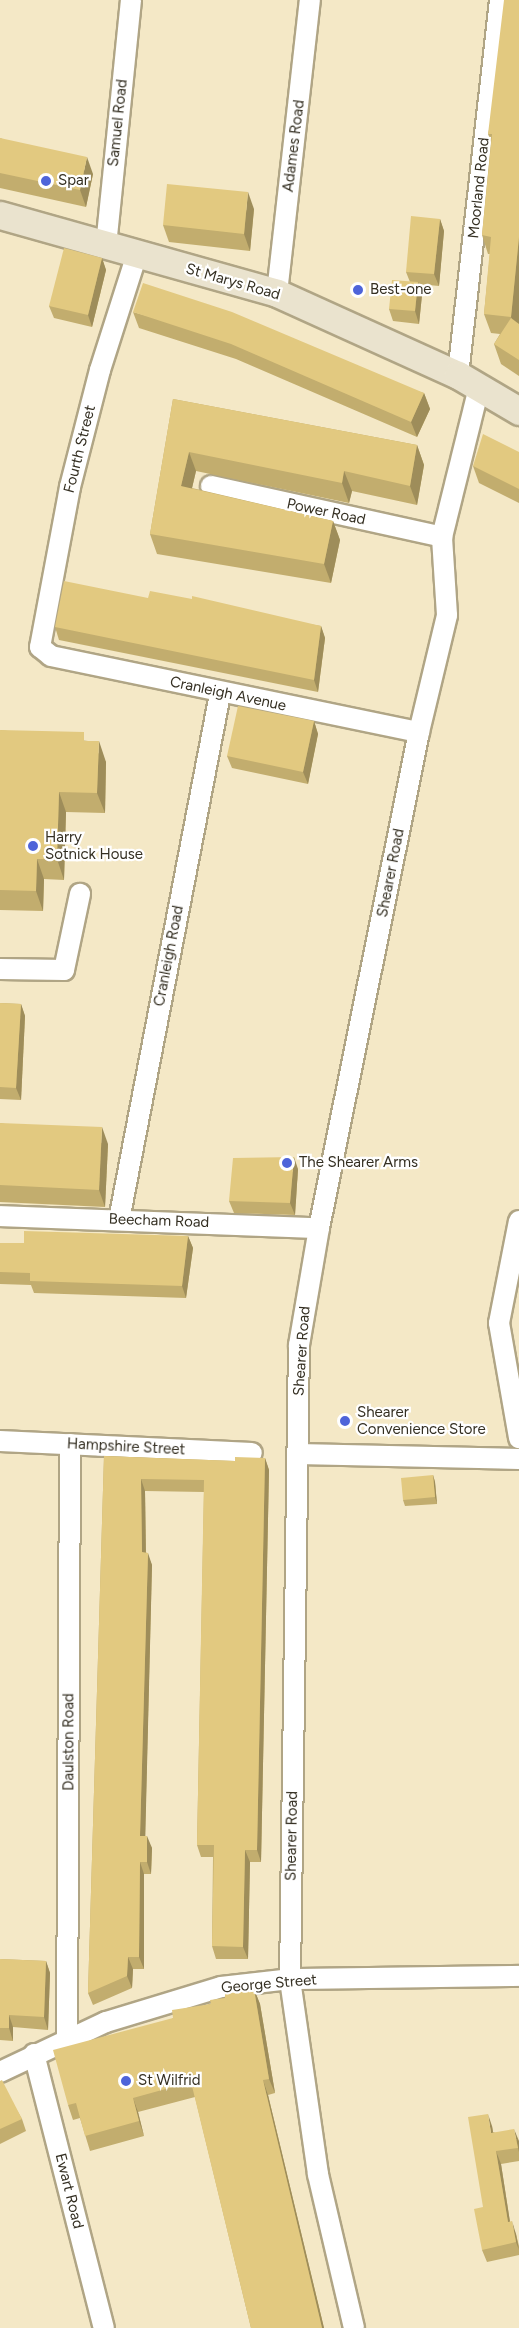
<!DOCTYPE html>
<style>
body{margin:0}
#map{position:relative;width:519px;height:2328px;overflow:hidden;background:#f4e8c6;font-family:Figtree,sans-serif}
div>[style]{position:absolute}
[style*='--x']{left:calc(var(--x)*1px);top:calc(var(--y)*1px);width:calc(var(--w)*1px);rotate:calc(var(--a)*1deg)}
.roads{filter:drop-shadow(2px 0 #b0a585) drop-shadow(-2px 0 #b0a585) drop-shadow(0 2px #b0a585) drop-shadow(0 -2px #b0a585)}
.street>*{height:20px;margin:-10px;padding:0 10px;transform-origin:10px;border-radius:10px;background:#fff}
.secondary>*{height:27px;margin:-13.5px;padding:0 13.5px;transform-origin:13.5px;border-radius:13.5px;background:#eae3ce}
.wall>*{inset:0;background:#c2ad6e}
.shaded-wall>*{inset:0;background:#9e8d5a}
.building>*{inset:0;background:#e2c980}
.dots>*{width:16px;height:16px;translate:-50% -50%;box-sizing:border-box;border:3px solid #fff;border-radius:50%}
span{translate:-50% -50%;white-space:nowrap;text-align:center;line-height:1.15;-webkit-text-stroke:4.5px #fff;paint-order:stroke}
.street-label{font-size:15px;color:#342f22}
.poi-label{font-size:15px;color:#342f22}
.left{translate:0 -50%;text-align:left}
</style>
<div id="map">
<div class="roads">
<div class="street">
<i style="--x:106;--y:246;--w:247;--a:-84.2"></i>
<i style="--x:137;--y:254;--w:122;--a:107.7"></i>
<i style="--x:100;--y:370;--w:121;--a:104.4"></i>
<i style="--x:70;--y:487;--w:163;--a:100.6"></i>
<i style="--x:40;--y:647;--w:14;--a:39"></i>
<i style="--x:51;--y:656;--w:376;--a:11.7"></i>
<i style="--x:277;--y:293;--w:295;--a:-83.6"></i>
<i style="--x:458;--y:375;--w:377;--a:-83.6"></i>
<i style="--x:211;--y:486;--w:237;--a:12.4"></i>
<i style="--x:0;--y:969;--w:64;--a:0.9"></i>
<i style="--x:64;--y:970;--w:78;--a:-78.1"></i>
<i style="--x:0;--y:1216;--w:319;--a:2.2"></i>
<i style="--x:119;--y:1220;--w:536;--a:-79.13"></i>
<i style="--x:519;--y:1221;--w:104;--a:101.1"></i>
<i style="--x:499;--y:1323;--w:117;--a:80.1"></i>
<i style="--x:0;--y:1441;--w:252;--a:2.7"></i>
<i style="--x:298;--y:1454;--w:221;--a:1.3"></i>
<i style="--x:67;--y:2040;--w:596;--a:-89.71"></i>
<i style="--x:34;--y:2054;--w:283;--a:75.7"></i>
<i style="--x:0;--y:2072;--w:117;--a:-25.3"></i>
<i style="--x:106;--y:2022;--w:120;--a:-16.9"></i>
<i style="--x:221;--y:1987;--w:69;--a:-6.6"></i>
<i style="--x:290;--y:1979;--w:229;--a:-0.8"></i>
<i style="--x:354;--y:2328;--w:158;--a:-103.2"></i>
<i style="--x:318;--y:2174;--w:197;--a:-98.2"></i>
<i style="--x:290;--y:1979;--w:634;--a:-89.19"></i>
<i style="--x:299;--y:1345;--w:119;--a:-80.3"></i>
<i style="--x:319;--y:1228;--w:506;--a:-78.6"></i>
<i style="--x:419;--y:732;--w:120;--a:-76.5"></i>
<i style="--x:447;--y:615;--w:78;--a:-93.7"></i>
<i style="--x:442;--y:537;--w:154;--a:-76.1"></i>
</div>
<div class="secondary">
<i style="--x:0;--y:215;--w:288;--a:15.7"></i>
<i style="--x:277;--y:293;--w:199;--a:24.4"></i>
<i style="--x:458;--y:375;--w:71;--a:30.5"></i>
</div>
</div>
<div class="wall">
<i style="clip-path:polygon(519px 0,519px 376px,501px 364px,494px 344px,500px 334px,491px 333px,484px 314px,490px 254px,488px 254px,482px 235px,491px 142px,488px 134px)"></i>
<i style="clip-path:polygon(0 138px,93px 174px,86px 207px,0 188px)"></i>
<i style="clip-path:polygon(254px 209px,250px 251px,169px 242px,163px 225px)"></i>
<i style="clip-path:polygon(440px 219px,444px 231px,439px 286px,418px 284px,422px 295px,419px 324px,393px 321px,389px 309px,410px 282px,406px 272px)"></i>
<i style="clip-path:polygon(102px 258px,106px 270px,92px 327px,54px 318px,49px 306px)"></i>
<i style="clip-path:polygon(133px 312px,424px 393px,430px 409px,417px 437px,236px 359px,139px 328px)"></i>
<i style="clip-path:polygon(173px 399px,417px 445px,424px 465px,417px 505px,352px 491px,349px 503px,196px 471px,192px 488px,333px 521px,340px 540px,331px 583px,157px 554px,150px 534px)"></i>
<i style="clip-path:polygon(519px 452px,519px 503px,479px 483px,473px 466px)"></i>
<i style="clip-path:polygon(148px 598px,321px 626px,325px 638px,318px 692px,59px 640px,55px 627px)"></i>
<i style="clip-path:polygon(314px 721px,318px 734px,308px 784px,232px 768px,227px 756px)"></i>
<i style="clip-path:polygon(0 730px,88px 741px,106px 762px,105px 813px,66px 812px,64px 880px,44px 879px,43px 911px,0 910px)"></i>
<i style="clip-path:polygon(0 1003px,21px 1004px,25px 1016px,21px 1100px,0 1099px)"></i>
<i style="clip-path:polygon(0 1123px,108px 1144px,105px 1207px,0 1202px)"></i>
<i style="clip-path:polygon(298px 1169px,295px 1215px,234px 1213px,229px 1201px)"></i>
<i style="clip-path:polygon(188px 1236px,193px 1248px,186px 1298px,34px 1293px,31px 1285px,0 1284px,0 1243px,24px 1243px)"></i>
<i style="clip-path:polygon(104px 1456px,235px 1461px,265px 1458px,269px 1470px,261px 1862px,250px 1862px,248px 1959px,216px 1959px,212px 1946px,213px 1857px,201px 1857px,197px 1845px,204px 1492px,145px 1491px,146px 1552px,152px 1565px,145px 1836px,152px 1848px,151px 1874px,144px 1874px,144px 1969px,133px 1969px,132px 1988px,93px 2005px,88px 1993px)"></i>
<i style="clip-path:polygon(433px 1475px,435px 1482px,437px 1504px,405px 1506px,403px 1500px)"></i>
<i style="clip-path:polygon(0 1959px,46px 1961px,50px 1973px,48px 2030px,13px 2027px,13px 2041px,0 2040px)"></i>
<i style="clip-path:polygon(254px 1989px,260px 2004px,275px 2093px,268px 2095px,324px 2328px,251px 2328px,195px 2097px,138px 2112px,144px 2136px,90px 2151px,80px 2118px,73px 2120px,68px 2105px,173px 2018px,225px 1998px)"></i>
<i style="clip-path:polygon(0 2081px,22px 2119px,26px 2131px,0 2144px)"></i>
<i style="clip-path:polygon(492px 2126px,493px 2132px,519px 2141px,519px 2161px,501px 2164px,510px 2222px,516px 2234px,519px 2246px,519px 2255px,487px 2262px,482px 2250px,483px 2207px)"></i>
</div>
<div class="shaded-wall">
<i style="clip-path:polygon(87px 157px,93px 174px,86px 207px,80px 190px)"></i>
<i style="clip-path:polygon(248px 192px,254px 209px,250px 251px,244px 234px)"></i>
<i style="clip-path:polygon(440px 219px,444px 231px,439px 286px,434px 274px)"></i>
<i style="clip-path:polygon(519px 237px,519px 329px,518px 336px,511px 317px)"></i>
<i style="clip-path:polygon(102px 258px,106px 270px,92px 327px,88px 315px)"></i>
<i style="clip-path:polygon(418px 282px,422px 295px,419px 324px,415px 311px)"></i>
<i style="clip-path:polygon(424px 393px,430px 409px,417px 437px,411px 422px)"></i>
<i style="clip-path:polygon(417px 445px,424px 465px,417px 505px,410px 486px)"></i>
<i style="clip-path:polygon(189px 452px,196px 471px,188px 505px,181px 486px)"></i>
<i style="clip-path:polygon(344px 471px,352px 491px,349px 503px,342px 483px)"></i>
<i style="clip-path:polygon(333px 521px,340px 540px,331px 583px,324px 564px)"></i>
<i style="clip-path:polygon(321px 626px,325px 638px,318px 692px,314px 680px)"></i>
<i style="clip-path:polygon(314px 721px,318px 734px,308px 784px,303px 772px)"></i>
<i style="clip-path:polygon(99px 741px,106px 762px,105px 813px,97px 793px)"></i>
<i style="clip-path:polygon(59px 792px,66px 812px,64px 880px,57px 859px)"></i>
<i style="clip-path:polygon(37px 859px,44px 879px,43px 911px,36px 891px)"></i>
<i style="clip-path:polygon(21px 1004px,25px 1016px,21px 1100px,16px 1088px)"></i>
<i style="clip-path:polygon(102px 1127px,108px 1144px,105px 1207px,99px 1190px)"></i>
<i style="clip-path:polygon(294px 1157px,298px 1169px,295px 1215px,290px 1203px)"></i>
<i style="clip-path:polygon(188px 1236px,193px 1248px,186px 1298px,182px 1286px)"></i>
<i style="clip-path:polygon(265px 1458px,269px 1470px,261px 1862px,257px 1850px)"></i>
<i style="clip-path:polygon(433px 1475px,435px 1482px,437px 1504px,435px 1497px)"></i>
<i style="clip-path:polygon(141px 1479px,145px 1491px,146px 1564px,142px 1552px)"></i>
<i style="clip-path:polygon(148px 1553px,152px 1565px,145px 1848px,140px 1836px)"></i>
<i style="clip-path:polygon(147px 1836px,152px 1848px,151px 1874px,147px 1862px)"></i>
<i style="clip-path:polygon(245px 1850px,250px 1862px,248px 1959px,243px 1947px)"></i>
<i style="clip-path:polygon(140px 1862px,144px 1874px,144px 1969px,139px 1957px)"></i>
<i style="clip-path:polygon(128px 1957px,133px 1969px,132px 1988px,127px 1976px)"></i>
<i style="clip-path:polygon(46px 1961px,50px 1973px,48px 2030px,44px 2017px)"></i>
<i style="clip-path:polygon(254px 1989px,260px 2004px,275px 2093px,269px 2079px)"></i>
<i style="clip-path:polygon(9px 2015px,13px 2027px,13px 2041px,9px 2028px)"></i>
<i style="clip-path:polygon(263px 2080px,268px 2095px,324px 2328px,322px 2328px)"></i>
<i style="clip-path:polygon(133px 2098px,138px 2112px,144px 2136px,139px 2121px)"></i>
<i style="clip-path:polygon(488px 2114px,492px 2126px,495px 2145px,491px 2133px)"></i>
<i style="clip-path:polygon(514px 2129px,519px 2141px,519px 2152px,518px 2148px)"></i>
<i style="clip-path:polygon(496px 2151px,501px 2164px,512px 2235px,508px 2222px)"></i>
<i style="clip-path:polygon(512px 2221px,516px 2234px,519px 2250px,516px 2242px)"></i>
</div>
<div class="building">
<i style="clip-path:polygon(504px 0,519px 0,519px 237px,511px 317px,484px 314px,491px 237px,482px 235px,492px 134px,488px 134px)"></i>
<i style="clip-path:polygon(0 138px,87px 157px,80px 190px,0 173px)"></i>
<i style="clip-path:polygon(167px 184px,248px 192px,244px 234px,163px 225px)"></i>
<i style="clip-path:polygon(411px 216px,440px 219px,434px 274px,406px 272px)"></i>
<i style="clip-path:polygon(64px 248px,102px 258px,88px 315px,49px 306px)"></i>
<i style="clip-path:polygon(392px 280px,418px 282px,415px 311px,389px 309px)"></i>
<i style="clip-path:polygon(143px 283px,232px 312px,424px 393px,411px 422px,231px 344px,133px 312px)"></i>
<i style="clip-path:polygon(511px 318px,519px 324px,519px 360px,494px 344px)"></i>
<i style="clip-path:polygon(173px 399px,417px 445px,410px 486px,344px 471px,342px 483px,189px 452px,181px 486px,333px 521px,324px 564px,150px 534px)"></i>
<i style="clip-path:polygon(483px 434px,519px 452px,519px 489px,473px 466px)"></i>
<i style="clip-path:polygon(64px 581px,148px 598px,150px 591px,192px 599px,192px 596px,321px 626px,314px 680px,55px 627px)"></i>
<i style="clip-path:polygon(238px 706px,314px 721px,303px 772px,227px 756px)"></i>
<i style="clip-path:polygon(0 730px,84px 732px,84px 741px,99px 741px,97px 793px,59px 792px,57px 859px,37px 859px,36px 891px,0 890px)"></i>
<i style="clip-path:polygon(0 1003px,21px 1004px,16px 1088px,0 1087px)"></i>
<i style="clip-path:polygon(0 1123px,102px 1127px,99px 1190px,0 1185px)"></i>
<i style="clip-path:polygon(294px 1157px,290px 1203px,229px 1201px,233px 1158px)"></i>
<i style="clip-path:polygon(24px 1231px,188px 1236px,182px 1286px,30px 1281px,30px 1273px,0 1272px,0 1243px,24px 1243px)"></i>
<i style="clip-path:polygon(104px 1456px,235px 1461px,235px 1457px,265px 1458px,257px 1850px,245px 1850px,243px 1947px,212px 1946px,214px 1845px,197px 1845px,204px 1480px,141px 1479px,142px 1552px,148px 1553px,140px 1836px,147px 1836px,147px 1862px,140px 1862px,139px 1957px,128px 1957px,127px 1976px,88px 1993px)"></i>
<i style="clip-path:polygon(433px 1475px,435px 1497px,403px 1500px,401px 1478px)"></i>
<i style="clip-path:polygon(0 1959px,46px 1961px,44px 2017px,9px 2015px,9px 2028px,0 2028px)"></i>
<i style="clip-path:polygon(254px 1989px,269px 2079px,263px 2080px,322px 2328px,251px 2328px,191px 2082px,133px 2098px,139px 2121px,85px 2136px,76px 2103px,68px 2105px,53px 2050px,173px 2018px,172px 2010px,211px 2004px,210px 2000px,225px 1998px,225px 1994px)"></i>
<i style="clip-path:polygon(2px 2080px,22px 2119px,0 2129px,0 2081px)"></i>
<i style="clip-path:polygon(488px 2114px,491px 2133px,514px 2129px,518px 2148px,496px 2151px,508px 2222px,512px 2221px,516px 2242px,482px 2250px,474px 2209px,483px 2207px,468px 2117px)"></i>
</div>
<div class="dots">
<i style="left:46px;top:181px;background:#4e64d9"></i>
<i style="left:358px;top:290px;background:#4e64d9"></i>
<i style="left:33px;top:846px;background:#4e64d9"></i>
<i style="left:287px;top:1163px;background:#4e64d9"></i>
<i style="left:345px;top:1421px;background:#4e64d9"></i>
<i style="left:126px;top:2081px;background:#4e64d9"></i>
</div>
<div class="street-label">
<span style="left:118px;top:123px;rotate:-84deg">Samuel Road</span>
<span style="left:294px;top:146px;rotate:-83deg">Adames Road</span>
<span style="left:479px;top:188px;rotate:-84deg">Moorland Road</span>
<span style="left:233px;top:282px;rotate:16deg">St Marys Road</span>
<span style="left:80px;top:449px;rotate:-76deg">Fourth Street</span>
<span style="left:326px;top:512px;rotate:12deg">Power Road</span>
<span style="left:228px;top:694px;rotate:12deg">Cranleigh Avenue</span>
<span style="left:391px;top:873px;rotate:-79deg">Shearer Road</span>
<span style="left:169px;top:956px;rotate:-79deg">Cranleigh Road</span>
<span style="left:159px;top:1221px;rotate:2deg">Beecham Road</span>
<span style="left:302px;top:1351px;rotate:-86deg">Shearer Road</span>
<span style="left:126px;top:1447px;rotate:3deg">Hampshire Street</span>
<span style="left:69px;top:1742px;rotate:-90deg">Daulston Road</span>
<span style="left:292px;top:1836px;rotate:-89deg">Shearer Road</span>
<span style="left:269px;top:1984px;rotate:-5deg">George Street</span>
<span style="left:69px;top:2191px;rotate:76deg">Ewart Road</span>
</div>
<div class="poi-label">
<span class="left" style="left:58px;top:181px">Spar</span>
<span class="left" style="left:370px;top:290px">Best-one</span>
<span class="left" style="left:45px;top:846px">Harry<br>Sotnick House</span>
<span class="left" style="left:299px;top:1163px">The Shearer Arms</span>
<span class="left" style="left:357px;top:1421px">Shearer<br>Convenience Store</span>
<span class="left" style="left:138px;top:2081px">St Wilfrid</span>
</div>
</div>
